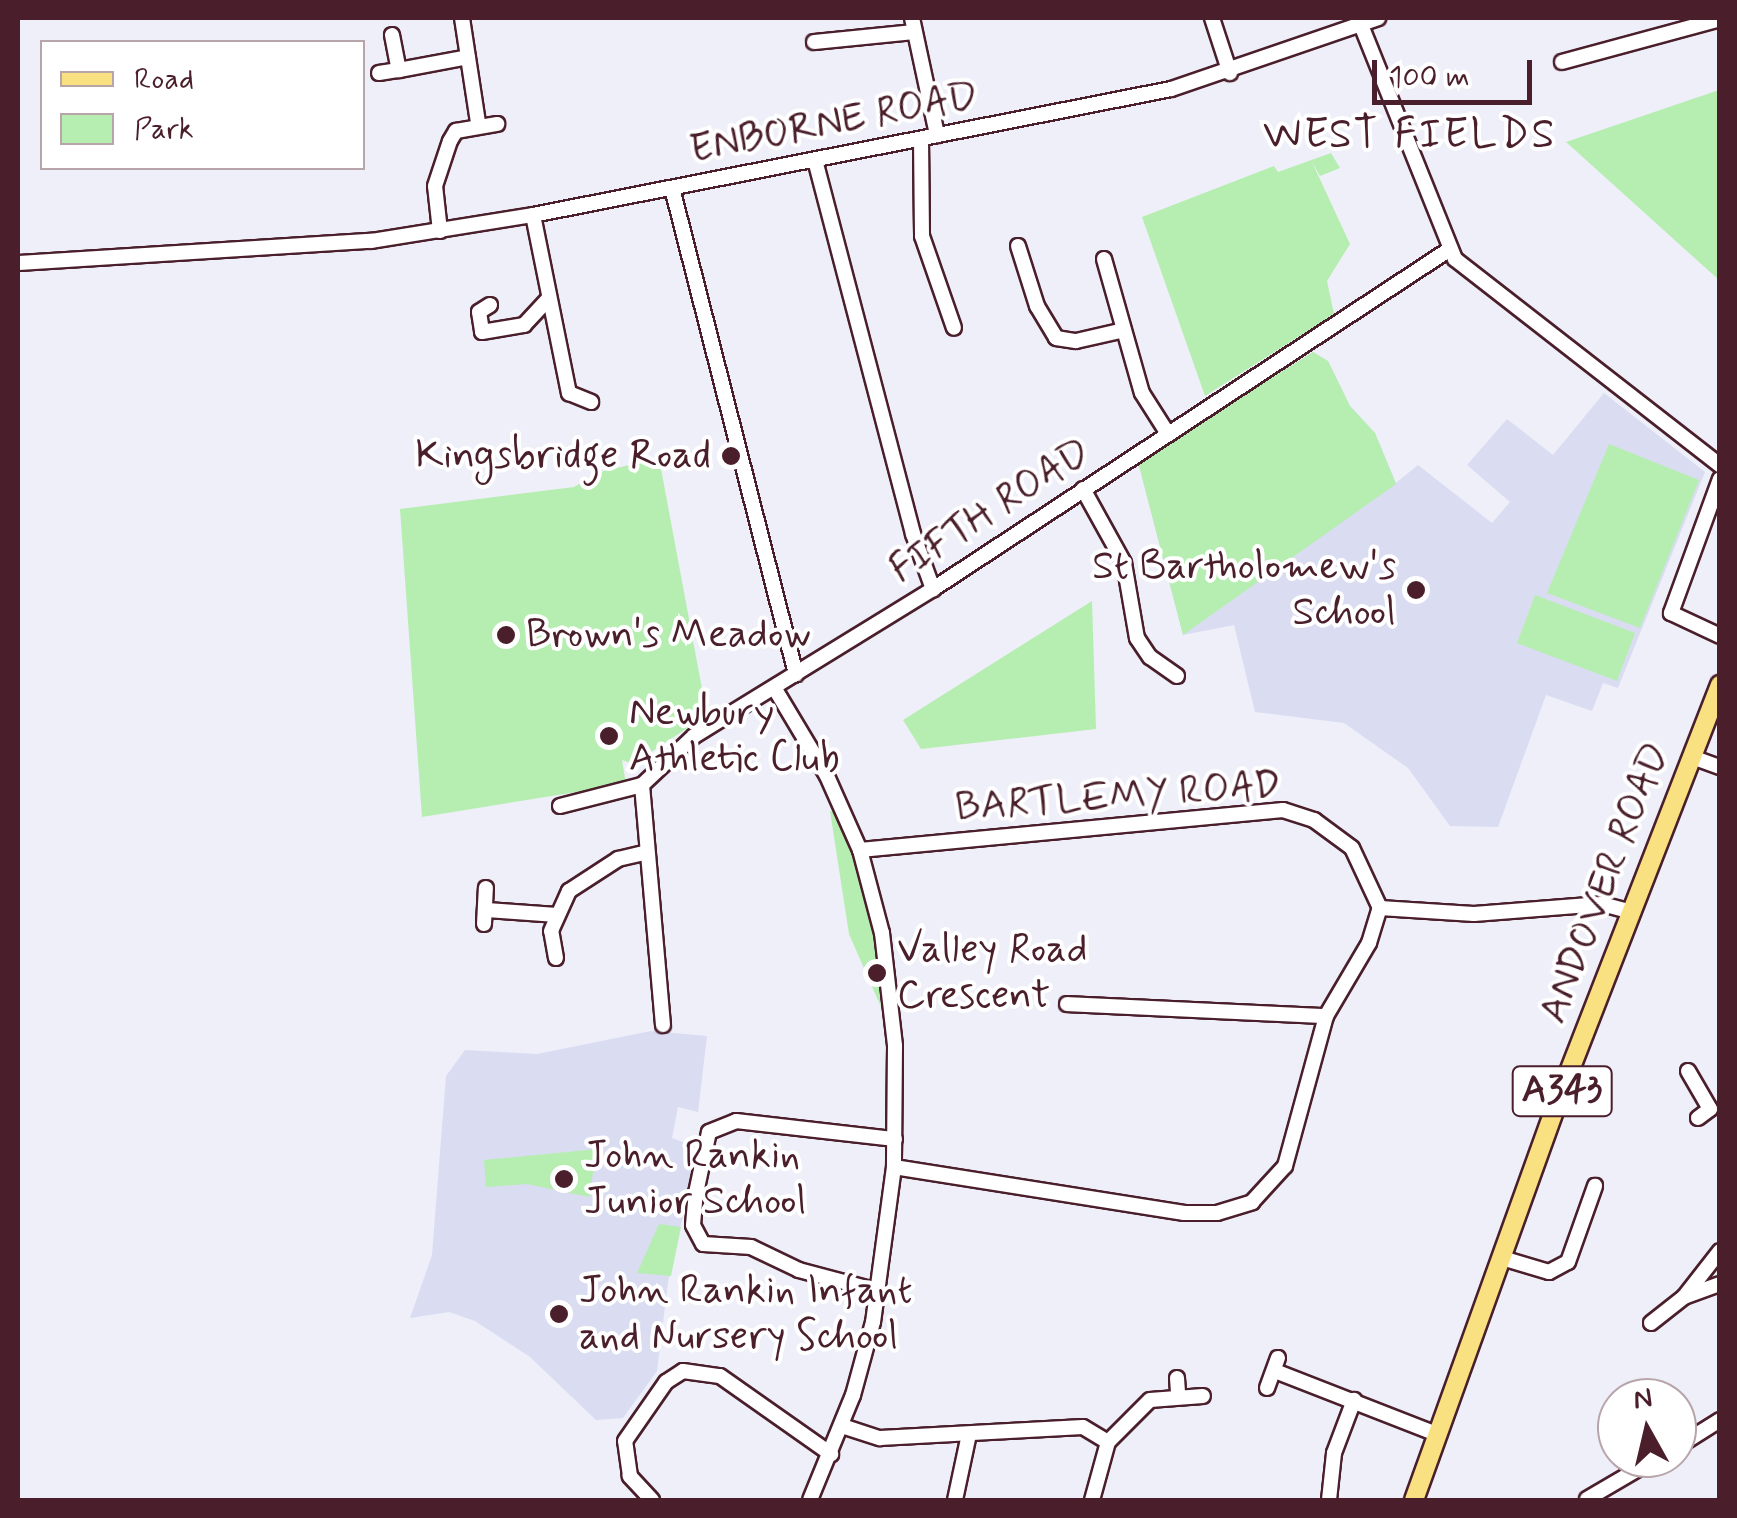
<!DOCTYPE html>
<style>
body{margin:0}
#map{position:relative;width:1737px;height:1518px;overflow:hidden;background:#eeeff9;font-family:Mynerve,sans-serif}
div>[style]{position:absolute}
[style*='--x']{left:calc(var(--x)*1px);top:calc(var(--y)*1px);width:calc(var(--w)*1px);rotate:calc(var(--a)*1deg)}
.built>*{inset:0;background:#dadcf2}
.green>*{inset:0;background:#b6eeb1}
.roads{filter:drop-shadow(2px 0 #4a1f2b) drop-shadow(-2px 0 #4a1f2b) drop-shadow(0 2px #4a1f2b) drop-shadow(0 -2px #4a1f2b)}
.minor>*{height:14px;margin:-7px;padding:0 7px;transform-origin:7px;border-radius:7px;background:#fff}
.major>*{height:18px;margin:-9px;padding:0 9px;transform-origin:9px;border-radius:9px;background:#f9e181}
.dots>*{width:28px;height:28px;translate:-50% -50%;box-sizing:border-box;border:5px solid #fff;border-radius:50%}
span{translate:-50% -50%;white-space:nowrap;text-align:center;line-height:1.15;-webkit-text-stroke:8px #fff;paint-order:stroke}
.shield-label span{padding:2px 8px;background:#fff;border:2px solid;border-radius:8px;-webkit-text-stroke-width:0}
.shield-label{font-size:38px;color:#4a1f2b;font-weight:700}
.street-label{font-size:40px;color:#4a1f2b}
.poi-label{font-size:40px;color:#4a1f2b}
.right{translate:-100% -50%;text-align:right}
.left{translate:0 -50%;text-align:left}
.neighbourhood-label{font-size:42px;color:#4a1f2b;letter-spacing:2.5px}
.frame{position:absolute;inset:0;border:20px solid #4a1f2b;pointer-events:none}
.legend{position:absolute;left:40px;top:40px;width:325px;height:130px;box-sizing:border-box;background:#fff;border:2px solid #b7a5aa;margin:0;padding:12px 18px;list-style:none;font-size:30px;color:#4a1f2b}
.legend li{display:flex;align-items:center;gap:20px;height:50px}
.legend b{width:50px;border:2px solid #b7a5aa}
.north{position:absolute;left:1597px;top:1378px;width:100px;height:100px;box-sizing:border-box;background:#fff;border:2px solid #b7a5aa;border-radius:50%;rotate:352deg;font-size:28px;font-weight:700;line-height:40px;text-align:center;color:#4a1f2b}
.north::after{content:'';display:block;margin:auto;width:35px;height:45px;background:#4a1f2b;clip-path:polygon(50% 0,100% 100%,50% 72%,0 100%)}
.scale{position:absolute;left:1372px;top:60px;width:160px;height:45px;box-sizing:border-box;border:5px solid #4a1f2b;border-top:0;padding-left:12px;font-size:30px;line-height:35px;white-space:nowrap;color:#4a1f2b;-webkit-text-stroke:8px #fff;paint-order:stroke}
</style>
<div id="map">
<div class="built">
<i style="clip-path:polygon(1313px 352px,1328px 361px,1350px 406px,1375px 433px,1396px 483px,1418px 465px,1492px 523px,1510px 502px,1467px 465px,1507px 419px,1553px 455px,1604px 393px,1705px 472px,1618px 688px,1603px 683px,1592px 711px,1546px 695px,1498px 827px,1450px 826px,1408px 768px,1344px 723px,1255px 712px,1234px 625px,1183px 635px,1138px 462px)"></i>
<i style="clip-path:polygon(651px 1031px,707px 1036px,698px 1112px,678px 1107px,672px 1138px,698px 1148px,668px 1282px,657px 1371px,623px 1418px,596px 1420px,530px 1357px,475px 1321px,449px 1312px,410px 1318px,432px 1255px,446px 1076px,465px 1050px,537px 1054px)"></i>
</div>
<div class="green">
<i style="clip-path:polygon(1719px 90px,1720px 90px,1719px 280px,1566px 142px)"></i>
<i style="clip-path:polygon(1331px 153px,1340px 168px,1320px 176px,1312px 162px,1350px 244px,1327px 281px,1334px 314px,1205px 396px,1142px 217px,1274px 166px,1278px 172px)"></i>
<i style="clip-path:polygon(1313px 352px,1328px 361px,1350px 406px,1375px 433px,1396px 484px,1183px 635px,1138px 462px)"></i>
<i style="clip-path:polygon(1609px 444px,1699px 480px,1640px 628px,1547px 593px)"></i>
<i style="clip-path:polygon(659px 458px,706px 710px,699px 711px,701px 719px,633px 764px,622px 760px,626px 784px,422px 817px,400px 509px,574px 487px,600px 472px)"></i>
<i style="clip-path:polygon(1535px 595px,1635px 633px,1617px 681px,1517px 643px)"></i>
<i style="clip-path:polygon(1092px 601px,1096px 729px,921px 749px,903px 720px)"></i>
<i style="clip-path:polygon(830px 811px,837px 812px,871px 908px,881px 1007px,849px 934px)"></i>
<i style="clip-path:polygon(597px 1149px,589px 1197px,527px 1184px,486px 1187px,484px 1160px)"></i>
<i style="clip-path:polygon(659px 1224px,681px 1227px,671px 1276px,637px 1273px)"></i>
</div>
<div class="roads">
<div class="minor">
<i style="--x:462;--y:18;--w:106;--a:81.3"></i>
<i style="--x:912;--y:18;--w:120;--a:77.9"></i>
<i style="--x:1212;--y:18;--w:58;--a:71.9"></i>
<i style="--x:1361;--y:25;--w:252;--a:68.1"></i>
<i style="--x:1455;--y:259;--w:336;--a:37.9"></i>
<i style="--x:392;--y:35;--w:36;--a:79"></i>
<i style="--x:399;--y:70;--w:70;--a:-10.7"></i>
<i style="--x:814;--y:42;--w:101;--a:-5.7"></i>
<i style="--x:1562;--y:62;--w:164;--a:-15.2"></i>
<i style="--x:379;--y:73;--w:20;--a:-9"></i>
<i style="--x:921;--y:139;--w:97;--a:89.4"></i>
<i style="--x:922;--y:236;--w:97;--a:70.8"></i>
<i style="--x:815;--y:160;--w:387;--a:75.3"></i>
<i style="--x:913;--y:534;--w:59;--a:70"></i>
<i style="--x:672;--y:188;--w:502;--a:75.69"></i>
<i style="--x:533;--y:215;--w:182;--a:78.6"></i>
<i style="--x:569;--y:393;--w:24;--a:22"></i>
<i style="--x:440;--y:231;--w:45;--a:-96.3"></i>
<i style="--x:435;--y:186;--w:47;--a:-71.6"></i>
<i style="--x:450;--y:141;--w:12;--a:-59"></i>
<i style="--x:456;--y:131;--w:42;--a:-9.7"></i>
<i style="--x:1018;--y:246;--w:63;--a:72.4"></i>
<i style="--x:1037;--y:306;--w:37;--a:59"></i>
<i style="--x:1056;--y:338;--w:20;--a:9"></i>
<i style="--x:1076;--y:341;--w:49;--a:-12.9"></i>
<i style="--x:1104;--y:259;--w:139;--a:74.2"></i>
<i style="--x:1142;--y:393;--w:49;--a:57.6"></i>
<i style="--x:18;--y:263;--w:354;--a:-3.6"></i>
<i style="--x:371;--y:241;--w:164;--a:-9.1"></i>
<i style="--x:533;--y:215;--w:650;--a:-11.17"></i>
<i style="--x:1171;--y:89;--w:219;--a:-18.9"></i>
<i style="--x:490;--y:305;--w:13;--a:148"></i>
<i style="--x:479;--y:312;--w:20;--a:81"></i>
<i style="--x:482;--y:332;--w:43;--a:-9.5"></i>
<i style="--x:524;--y:325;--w:34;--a:-47"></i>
<i style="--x:1720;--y:479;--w:143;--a:110.1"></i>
<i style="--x:1671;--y:613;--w:54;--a:25.1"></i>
<i style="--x:1083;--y:489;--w:85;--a:61"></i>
<i style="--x:1124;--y:563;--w:76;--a:80.2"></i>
<i style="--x:1137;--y:638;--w:23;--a:56"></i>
<i style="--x:1150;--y:657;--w:33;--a:35"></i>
<i style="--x:775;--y:689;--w:101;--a:59.1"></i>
<i style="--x:827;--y:776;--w:81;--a:66"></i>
<i style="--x:860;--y:850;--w:86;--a:75.2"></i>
<i style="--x:882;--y:933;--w:114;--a:83.4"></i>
<i style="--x:895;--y:1046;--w:121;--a:90.5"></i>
<i style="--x:894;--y:1167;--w:156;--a:97.7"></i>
<i style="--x:873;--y:1322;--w:76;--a:105.3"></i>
<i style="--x:853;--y:1395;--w:113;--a:112.3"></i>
<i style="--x:1692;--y:757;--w:30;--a:20"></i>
<i style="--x:642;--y:785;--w:241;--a:85"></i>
<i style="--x:560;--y:806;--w:85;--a:-14.4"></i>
<i style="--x:642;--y:785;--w:71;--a:-43.3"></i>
<i style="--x:694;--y:736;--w:281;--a:-31.6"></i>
<i style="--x:933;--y:589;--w:619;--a:-33.33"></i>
<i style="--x:860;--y:850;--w:425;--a:-5.4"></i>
<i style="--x:1283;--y:810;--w:33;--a:18"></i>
<i style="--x:1314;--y:820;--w:47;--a:36.4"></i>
<i style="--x:1352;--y:848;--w:66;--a:65"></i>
<i style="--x:1380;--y:908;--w:94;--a:3.7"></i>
<i style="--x:1474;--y:914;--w:128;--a:-4.5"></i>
<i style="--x:1602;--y:904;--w:31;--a:15"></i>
<i style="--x:487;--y:910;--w:70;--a:4.1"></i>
<i style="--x:484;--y:924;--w:36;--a:-87"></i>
<i style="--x:556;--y:958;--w:27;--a:-100"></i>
<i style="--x:551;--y:931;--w:44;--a:-65.8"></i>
<i style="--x:569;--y:891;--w:59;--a:-33.1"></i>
<i style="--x:618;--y:859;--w:27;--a:-13"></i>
<i style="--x:1067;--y:1004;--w:259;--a:2.7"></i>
<i style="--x:1326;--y:1016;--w:85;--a:-59.5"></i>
<i style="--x:1369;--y:943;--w:37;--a:-73"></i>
<i style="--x:1688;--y:1071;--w:44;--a:59.9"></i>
<i style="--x:1710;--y:1109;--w:15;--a:143"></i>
<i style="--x:894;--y:1167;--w:294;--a:9"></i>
<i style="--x:1184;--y:1213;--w:33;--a:0"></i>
<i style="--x:1217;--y:1213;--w:37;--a:-17"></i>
<i style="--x:1252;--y:1202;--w:49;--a:-47.5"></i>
<i style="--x:1285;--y:1166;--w:156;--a:-74.7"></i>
<i style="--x:1502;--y:1258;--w:49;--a:16.6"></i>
<i style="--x:1549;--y:1272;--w:21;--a:-28"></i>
<i style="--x:1568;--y:1262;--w:81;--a:-70.4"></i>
<i style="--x:878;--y:1291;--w:82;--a:-165.1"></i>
<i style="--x:799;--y:1270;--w:53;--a:-154.4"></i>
<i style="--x:751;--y:1247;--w:48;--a:-176.4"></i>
<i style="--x:703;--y:1244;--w:21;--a:-118"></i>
<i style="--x:693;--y:1225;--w:32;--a:-85"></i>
<i style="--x:696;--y:1193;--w:62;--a:-78"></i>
<i style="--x:709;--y:1132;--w:29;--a:-22"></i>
<i style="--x:736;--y:1121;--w:160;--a:6.5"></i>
<i style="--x:1684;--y:1297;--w:58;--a:-52"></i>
<i style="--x:1651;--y:1323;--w:42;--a:-38.2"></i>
<i style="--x:1684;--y:1297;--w:38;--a:-20"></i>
<i style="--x:1275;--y:1371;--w:174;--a:21.3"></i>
<i style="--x:1177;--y:1378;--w:16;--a:86"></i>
<i style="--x:1267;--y:1388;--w:32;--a:-70"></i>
<i style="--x:842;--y:1426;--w:40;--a:18"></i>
<i style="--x:880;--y:1438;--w:203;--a:-3.1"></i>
<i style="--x:1083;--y:1427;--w:29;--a:31"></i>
<i style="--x:1108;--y:1442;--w:60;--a:105.4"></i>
<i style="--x:1108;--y:1442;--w:59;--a:-45"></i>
<i style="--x:1150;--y:1400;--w:53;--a:-4.3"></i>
<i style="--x:1677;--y:1447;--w:51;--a:-32.1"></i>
<i style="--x:1587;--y:1499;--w:81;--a:-30.4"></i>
<i style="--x:652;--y:1500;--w:33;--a:-133"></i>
<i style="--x:630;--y:1476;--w:35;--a:-98"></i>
<i style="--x:625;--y:1441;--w:72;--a:-55.2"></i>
<i style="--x:666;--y:1382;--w:20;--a:-33"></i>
<i style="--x:683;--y:1371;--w:37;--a:8"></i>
<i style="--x:720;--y:1376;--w:136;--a:35.1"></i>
<i style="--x:955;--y:1500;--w:67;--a:-78"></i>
<i style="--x:1329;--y:1500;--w:47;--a:-83.9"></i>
<i style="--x:1334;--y:1453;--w:57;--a:-69.3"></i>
</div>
<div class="major">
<i style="--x:1414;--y:1500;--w:422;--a:-70.2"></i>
<i style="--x:1557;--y:1103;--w:449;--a:-68.7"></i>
</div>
</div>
<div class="dots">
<i style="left:731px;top:456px;background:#4a1f2b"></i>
<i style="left:1416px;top:590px;background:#4a1f2b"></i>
<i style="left:506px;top:635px;background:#4a1f2b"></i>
<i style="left:609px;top:736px;background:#4a1f2b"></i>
<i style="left:877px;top:973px;background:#4a1f2b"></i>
<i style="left:564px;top:1179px;background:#4a1f2b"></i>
<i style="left:559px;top:1314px;background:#4a1f2b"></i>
</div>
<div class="shield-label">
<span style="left:1562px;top:1091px">A343</span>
</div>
<div class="street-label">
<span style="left:834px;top:123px;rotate:-11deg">ENBORNE ROAD</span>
<span style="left:990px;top:511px;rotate:-33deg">FIFTH ROAD</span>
<span style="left:1118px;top:797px;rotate:-4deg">BARTLEMY ROAD</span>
<span style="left:1605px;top:883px;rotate:-69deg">ANDOVER ROAD</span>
</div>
<div class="poi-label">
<span class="right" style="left:711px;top:456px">Kingsbridge Road</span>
<span class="right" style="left:1396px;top:590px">St Bartholomew's<br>School</span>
<span class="left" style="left:526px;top:635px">Brown's Meadow</span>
<span class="left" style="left:629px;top:736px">Newbury<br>Athletic Club</span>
<span class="left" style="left:897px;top:973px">Valley Road<br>Crescent</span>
<span class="left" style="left:584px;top:1179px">John Rankin<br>Junior School</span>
<span class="left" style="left:579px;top:1314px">John Rankin Infant<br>and Nursery School</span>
</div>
<div class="neighbourhood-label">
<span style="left:1410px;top:136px">WEST FIELDS</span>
</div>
<div class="frame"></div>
<ul class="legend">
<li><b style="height:12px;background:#f9e181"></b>Road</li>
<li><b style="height:28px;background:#b6eeb1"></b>Park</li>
</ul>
<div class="north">N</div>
<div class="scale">100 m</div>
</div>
